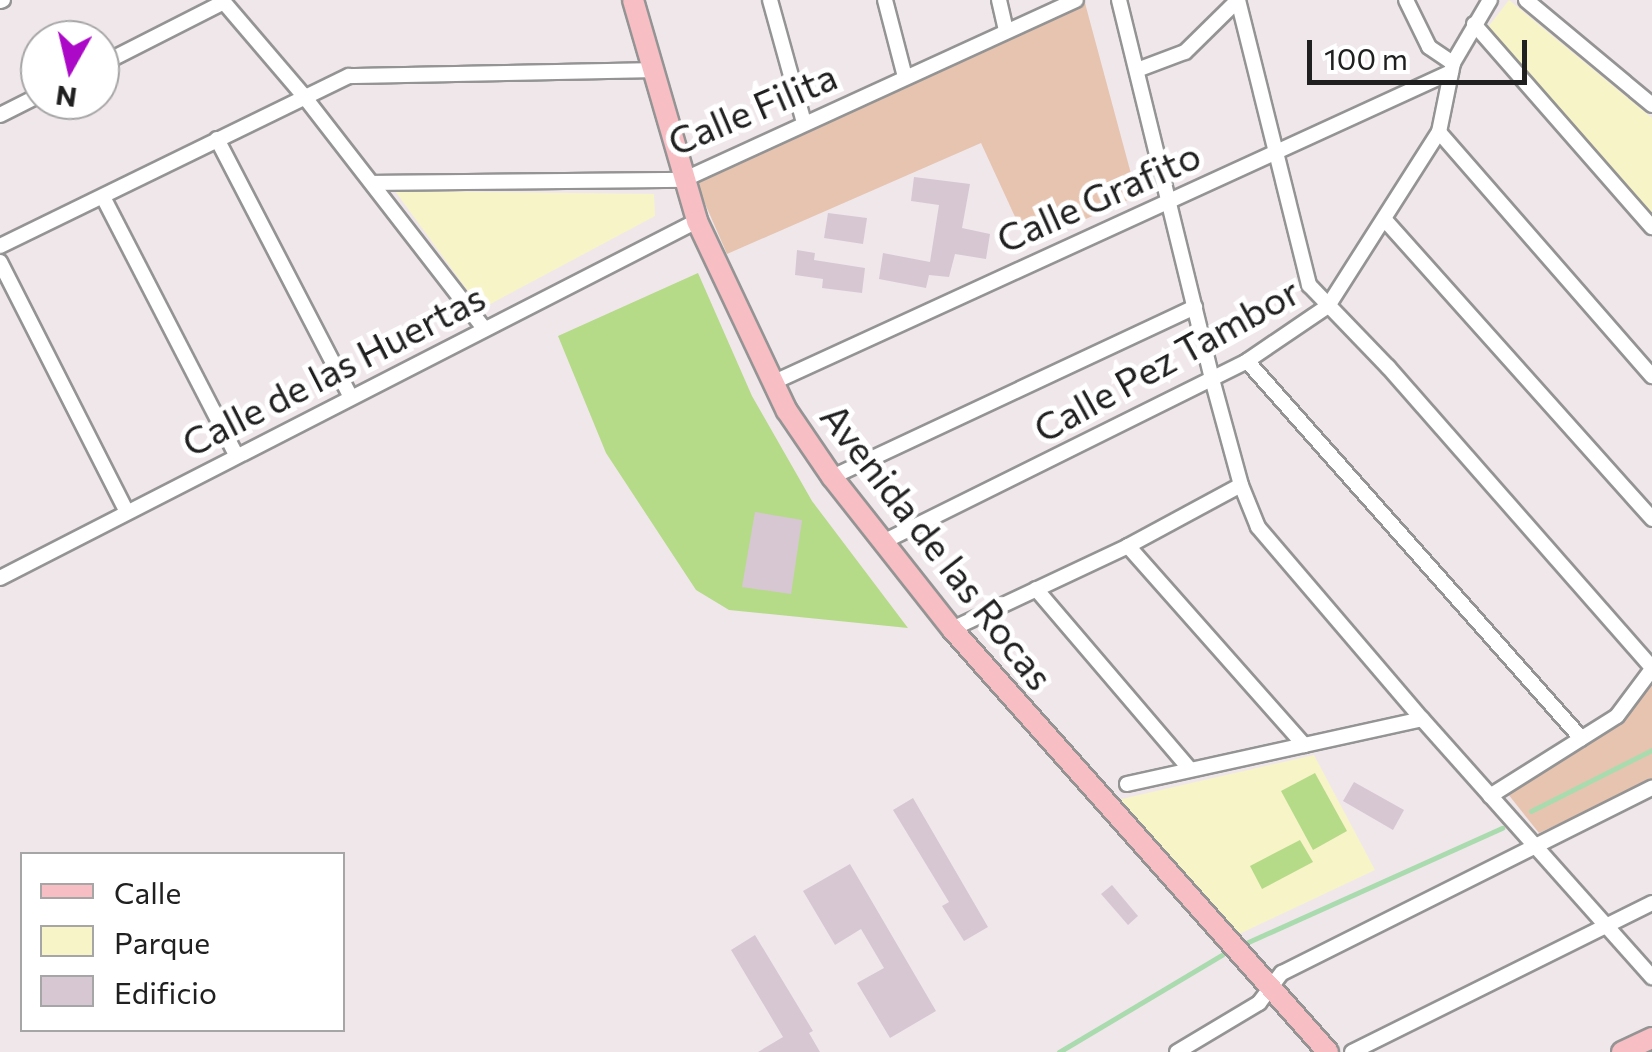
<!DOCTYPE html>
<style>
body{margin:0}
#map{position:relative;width:1652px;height:1052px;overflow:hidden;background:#f0e7eb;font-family:Commissioner,sans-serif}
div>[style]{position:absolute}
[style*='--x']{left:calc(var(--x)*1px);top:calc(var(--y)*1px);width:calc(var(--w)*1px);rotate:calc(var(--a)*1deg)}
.grass>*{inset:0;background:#e7c4b0}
.park>*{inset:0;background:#f7f4c7}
.pitch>*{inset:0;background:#b5db89}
.stream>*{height:5px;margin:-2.5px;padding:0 2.5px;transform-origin:2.5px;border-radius:2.5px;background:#aadbae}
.building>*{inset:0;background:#d7c7d2}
.roads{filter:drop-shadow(2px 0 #949494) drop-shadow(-2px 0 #949494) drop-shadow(0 2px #949494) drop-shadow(0 -2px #949494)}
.street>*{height:14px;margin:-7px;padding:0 7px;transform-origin:7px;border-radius:7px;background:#fff}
.secondary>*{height:20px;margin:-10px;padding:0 10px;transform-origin:10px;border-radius:10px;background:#f7bec4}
span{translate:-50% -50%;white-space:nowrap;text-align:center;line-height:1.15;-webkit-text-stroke:10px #fff;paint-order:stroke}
.street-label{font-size:38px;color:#202020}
.legend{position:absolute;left:20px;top:852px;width:325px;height:180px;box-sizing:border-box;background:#fff;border:2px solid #a6a6a6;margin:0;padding:12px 18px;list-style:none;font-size:30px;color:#202020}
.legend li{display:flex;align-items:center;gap:20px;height:50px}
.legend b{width:50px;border:2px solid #a6a6a6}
.north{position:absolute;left:20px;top:20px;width:100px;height:100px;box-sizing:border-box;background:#fff;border:2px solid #a6a6a6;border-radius:50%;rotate:188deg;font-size:28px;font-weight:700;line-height:40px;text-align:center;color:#202020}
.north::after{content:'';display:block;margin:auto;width:35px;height:45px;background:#ab09c7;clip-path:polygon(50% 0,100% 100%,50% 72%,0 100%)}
.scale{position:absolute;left:1307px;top:40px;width:220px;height:45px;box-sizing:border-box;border:5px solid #202020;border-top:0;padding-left:12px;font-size:30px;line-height:35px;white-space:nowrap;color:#202020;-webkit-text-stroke:8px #fff;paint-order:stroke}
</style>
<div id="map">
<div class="grass">
<i style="clip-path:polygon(1085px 3px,1137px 196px,1028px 245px,981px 143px,727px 254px,696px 183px)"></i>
<i style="clip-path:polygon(1652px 676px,1652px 781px,1539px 833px,1508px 794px,1623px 721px)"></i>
</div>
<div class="park">
<i style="clip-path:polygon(1509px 0,1652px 118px,1652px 216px,1488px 27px)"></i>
<i style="clip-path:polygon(395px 191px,654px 194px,655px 216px,481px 309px)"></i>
<i style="clip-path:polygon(1314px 755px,1375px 870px,1237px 935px,1117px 800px)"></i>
</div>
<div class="pitch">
<i style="clip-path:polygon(698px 273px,752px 396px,812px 501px,908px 628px,729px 610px,696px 590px,606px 453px,558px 336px)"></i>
<i style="clip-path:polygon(1315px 773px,1347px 831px,1313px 850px,1281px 791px)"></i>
<i style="clip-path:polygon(1300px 840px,1313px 862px,1262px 889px,1250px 866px)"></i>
</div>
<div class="stream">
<i style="--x:1531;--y:811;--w:136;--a:-26.8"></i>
<i style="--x:1246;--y:943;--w:281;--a:-24.2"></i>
<i style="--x:1059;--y:1052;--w:190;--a:-30.8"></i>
</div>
<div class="building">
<i style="clip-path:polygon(914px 177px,970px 184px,962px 228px,990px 234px,986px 259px,955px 254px,949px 277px,929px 275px,926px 288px,879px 279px,883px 253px,930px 262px,939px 205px,911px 201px)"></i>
<i style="clip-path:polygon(828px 213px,867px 218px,863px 244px,824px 238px)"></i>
<i style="clip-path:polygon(797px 250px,815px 253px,814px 260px,865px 268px,862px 293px,822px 288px,823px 279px,795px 275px)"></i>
<i style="clip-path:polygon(755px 512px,802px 520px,791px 594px,742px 587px)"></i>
<i style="clip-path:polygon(1354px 782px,1404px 810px,1393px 830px,1343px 801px)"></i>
<i style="clip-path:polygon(913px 798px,988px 927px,964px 941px,942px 906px,949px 902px,893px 810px)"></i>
<i style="clip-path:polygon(850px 864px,936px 1011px,890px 1038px,857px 983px,884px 968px,861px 929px,835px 945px,803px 891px)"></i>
<i style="clip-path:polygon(1112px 885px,1138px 916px,1128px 925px,1101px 894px)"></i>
<i style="clip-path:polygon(755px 935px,813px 1031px,809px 1033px,820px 1052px,758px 1052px,783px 1037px,731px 950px)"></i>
</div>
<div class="roads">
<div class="street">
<i style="--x:222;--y:0;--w:125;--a:49.5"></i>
<i style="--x:303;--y:95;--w:295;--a:52.2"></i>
<i style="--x:770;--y:0;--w:128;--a:74.5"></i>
<i style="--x:885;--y:0;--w:80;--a:75.4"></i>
<i style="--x:999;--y:0;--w:31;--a:77"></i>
<i style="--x:1119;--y:0;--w:390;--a:76.2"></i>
<i style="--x:1212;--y:379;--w:110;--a:74.7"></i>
<i style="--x:1241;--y:485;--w:45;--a:68"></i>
<i style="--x:1258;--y:527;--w:253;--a:49.5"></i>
<i style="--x:1422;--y:719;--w:346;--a:48.3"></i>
<i style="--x:1238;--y:0;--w:294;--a:76"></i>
<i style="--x:1309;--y:285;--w:114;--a:46.1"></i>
<i style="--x:1388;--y:367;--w:400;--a:48.7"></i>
<i style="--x:1406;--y:0;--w:52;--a:63.9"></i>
<i style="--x:1429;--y:47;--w:29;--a:34"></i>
<i style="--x:1526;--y:0;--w:164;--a:39.8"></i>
<i style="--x:0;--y:1;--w:3;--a:-18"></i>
<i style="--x:1474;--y:24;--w:270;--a:48.8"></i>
<i style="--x:100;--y:65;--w:139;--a:-26.9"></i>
<i style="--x:1137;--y:70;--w:51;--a:-20.6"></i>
<i style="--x:1185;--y:52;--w:74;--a:-44.5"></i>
<i style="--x:0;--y:115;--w:45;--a:-26.6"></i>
<i style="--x:1439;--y:132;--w:324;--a:48.9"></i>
<i style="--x:217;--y:139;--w:289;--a:62.6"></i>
<i style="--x:373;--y:183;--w:310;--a:-0.6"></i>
<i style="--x:683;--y:180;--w:432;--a:-24.6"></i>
<i style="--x:103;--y:197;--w:290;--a:62.7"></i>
<i style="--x:1385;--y:220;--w:401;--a:48.2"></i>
<i style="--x:0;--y:246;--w:388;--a:-26"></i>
<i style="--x:349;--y:76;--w:302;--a:-1.1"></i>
<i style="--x:0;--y:262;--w:280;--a:63.1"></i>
<i style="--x:1247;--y:361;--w:504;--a:48.46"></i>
<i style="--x:772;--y:383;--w:747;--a:-24.61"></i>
<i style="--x:832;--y:477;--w:401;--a:-25.1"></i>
<i style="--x:883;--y:542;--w:407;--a:-26.4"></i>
<i style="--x:1247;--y:361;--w:98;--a:-34.2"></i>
<i style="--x:1328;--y:306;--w:206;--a:-57.5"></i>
<i style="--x:1439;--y:132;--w:70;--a:-78.5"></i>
<i style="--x:1453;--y:63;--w:73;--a:-59.6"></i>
<i style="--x:1128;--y:546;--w:266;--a:48.5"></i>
<i style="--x:0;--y:578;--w:783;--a:-27.12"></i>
<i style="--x:1036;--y:589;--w:237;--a:49.5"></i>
<i style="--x:952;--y:629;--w:195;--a:-25.2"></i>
<i style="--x:1128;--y:546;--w:128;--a:-28.4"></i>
<i style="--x:1127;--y:784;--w:302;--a:-12.4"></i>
<i style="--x:1490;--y:796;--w:150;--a:-32.2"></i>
<i style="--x:1617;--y:716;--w:59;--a:-53.3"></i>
<i style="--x:1177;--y:1052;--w:96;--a:-30.9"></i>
<i style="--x:1259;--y:1003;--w:38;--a:-53"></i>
<i style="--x:1282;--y:973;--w:414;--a:-26.6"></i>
<i style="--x:1352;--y:1052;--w:335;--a:-26.4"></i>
</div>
<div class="secondary">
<i style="--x:633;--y:0;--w:230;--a:73.8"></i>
<i style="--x:697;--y:221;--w:210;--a:64.7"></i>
<i style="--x:787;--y:411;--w:80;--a:55.7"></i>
<i style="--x:832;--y:477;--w:194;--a:51.7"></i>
<i style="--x:952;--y:629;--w:566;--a:48.37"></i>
<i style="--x:1622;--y:1052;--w:33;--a:-25"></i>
</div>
</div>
<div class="street-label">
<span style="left:752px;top:108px;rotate:-23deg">Calle Filita</span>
<span style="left:1098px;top:196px;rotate:-24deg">Calle Grafito</span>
<span style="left:1166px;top:359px;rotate:-29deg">Calle Pez Tambor</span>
<span style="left:333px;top:369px;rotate:-27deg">Calle de las Huertas</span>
<span style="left:938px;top:546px;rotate:52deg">Avenida de las Rocas</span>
</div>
<ul class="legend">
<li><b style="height:12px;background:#f7bec4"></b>Calle</li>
<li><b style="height:28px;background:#f7f4c7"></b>Parque</li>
<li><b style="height:28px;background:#d7c7d2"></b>Edificio</li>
</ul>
<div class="north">N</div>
<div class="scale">100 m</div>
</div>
